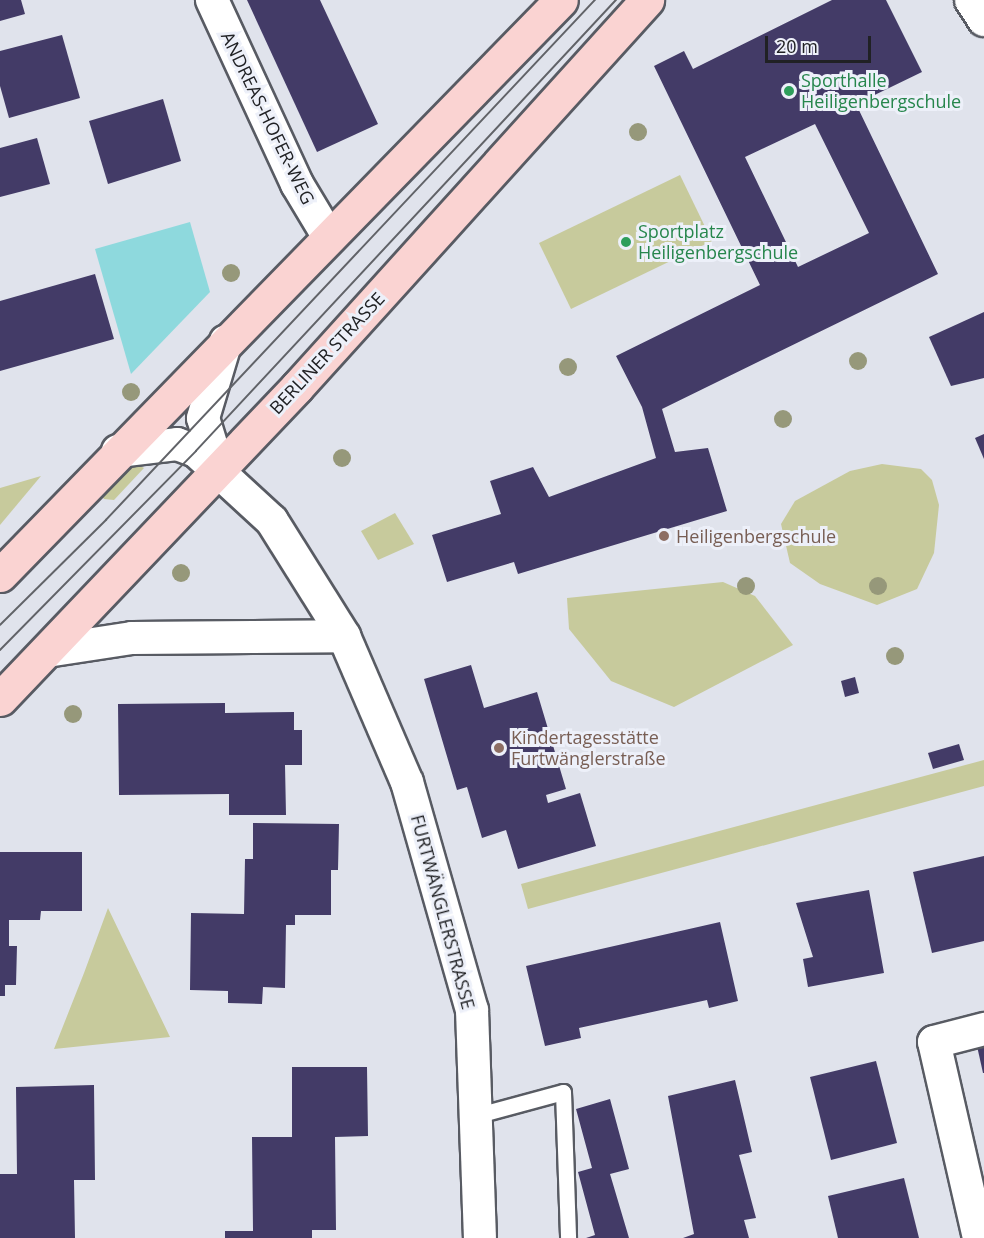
<!DOCTYPE html>
<meta charset="utf-8">
<style>
body{margin:0}
#map{position:relative;width:984px;height:1238px;overflow:hidden;background:#e0e3ec;font-family:"Open Sans",sans-serif}
div>[style]{position:absolute}
[style*='--x']{left:calc(var(--x)*1px);top:calc(var(--y)*1px);width:calc(var(--w)*1px);rotate:calc(var(--a)*1deg)}
.green>*{inset:0;background:#c7ca9c}
.water>*{inset:0;background:#8ed9dd}
.building>*{inset:0;background:#433b67}
.roads{filter:drop-shadow(2px 0 #585b63) drop-shadow(-2px 0 #585b63) drop-shadow(0 2px #585b63) drop-shadow(0 -2px #585b63)}
.lane>*{height:15px;margin:-7.5px;padding:0 7.5px;transform-origin:7.5px;border-radius:7.5px;background:#fff}
.street>*{height:32px;margin:-16px;padding:0 16px;transform-origin:16px;border-radius:16px;background:#fff}
.primary>*{height:33px;margin:-16.5px;padding:0 16.5px;transform-origin:16.5px;border-radius:16.5px;background:#fad3d2}
.tram>*{height:1.5px;margin:-0.75px;padding:0 0.75px;transform-origin:0.75px;border-radius:0.75px;background:#616368}
.trees>*{width:18px;height:18px;margin:-9px;border-radius:50%;background:#96987a}
.dots>*{width:16px;height:16px;translate:-50% -50%;box-sizing:border-box;border:3px solid #edf0f9;border-radius:50%}
span{translate:-50% -50%;white-space:nowrap;text-align:center;line-height:1.15;-webkit-text-stroke:6px #edf0f9;paint-order:stroke}
.leisure-label{font-size:18px;color:#27864d}
.left{translate:0 -50%;text-align:left}
.street-label{font-size:18px;color:#202124}
.education-label{font-size:18px;color:#785e54}
.scale{position:absolute;left:765px;top:36px;width:106px;height:27px;box-sizing:border-box;border:3px solid #202124;border-top:0;padding-left:8px;font-size:18px;line-height:21px;white-space:nowrap;color:#202124;-webkit-text-stroke:4px #edf0f9;paint-order:stroke}
</style>
<div id="map">
<div class="green">
<i style="clip-path:polygon(680px 175px,712px 241px,571px 309px,539px 243px)"></i>
<i style="clip-path:polygon(136px 464px,144px 468px,114px 500px,104px 499px,101px 495px)"></i>
<i style="clip-path:polygon(882px 464px,921px 469px,932px 480px,939px 505px,934px 553px,917px 589px,877px 605px,820px 584px,790px 563px,781px 524px,795px 501px,850px 471px)"></i>
<i style="clip-path:polygon(41px 476px,0 525px,0 488px)"></i>
<i style="clip-path:polygon(395px 513px,414px 544px,378px 560px,361px 531px)"></i>
<i style="clip-path:polygon(723px 582px,755px 596px,793px 645px,674px 707px,611px 681px,569px 629px,567px 598px)"></i>
<i style="clip-path:polygon(984px 760px,984px 786px,528px 909px,521px 884px)"></i>
<i style="clip-path:polygon(108px 908px,170px 1037px,54px 1049px,84px 973px)"></i>
</div>
<div class="water">
<i style="clip-path:polygon(190px 222px,210px 292px,131px 374px,95px 249px)"></i>
</div>
<div class="building">
<i style="clip-path:polygon(0 0,21px 0,25px 14px,0 21px)"></i>
<i style="clip-path:polygon(247px 0,320px 0,378px 124px,317px 152px)"></i>
<i style="clip-path:polygon(evenodd,832px 0,886px 0,922px 72px,856px 104px,938px 274px,662px 409px,675px 452px,708px 448px,727px 511px,518px 574px,514px 562px,447px 582px,432px 535px,501px 514px,490px 481px,533px 467px,549px 497px,656px 458px,642px 407px,616px 356px,760px 285px,654px 66px,684px 51px,693px 69px,832px 0,815px 124px,869px 233px,798px 267px,745px 157px,815px 124px)"></i>
<i style="clip-path:polygon(62px 35px,80px 98px,9px 118px,0 86px,0 51px)"></i>
<i style="clip-path:polygon(163px 99px,181px 161px,108px 184px,89px 121px)"></i>
<i style="clip-path:polygon(37px 138px,50px 184px,0 197px,0 148px)"></i>
<i style="clip-path:polygon(95px 274px,114px 339px,0 371px,0 301px)"></i>
<i style="clip-path:polygon(984px 312px,984px 378px,951px 386px,929px 337px)"></i>
<i style="clip-path:polygon(984px 434px,984px 459px,975px 438px)"></i>
<i style="clip-path:polygon(471px 665px,484px 708px,537px 692px,566px 789px,546px 795px,548px 803px,580px 793px,596px 846px,518px 869px,506px 830px,482px 838px,467px 787px,457px 790px,424px 679px)"></i>
<i style="clip-path:polygon(855px 677px,859px 693px,845px 697px,841px 681px)"></i>
<i style="clip-path:polygon(225px 703px,225px 713px,294px 712px,294px 730px,302px 730px,302px 765px,285px 765px,286px 815px,229px 815px,229px 794px,119px 795px,118px 704px)"></i>
<i style="clip-path:polygon(959px 744px,964px 760px,933px 769px,928px 753px)"></i>
<i style="clip-path:polygon(253px 823px,339px 824px,338px 870px,331px 870px,331px 915px,295px 915px,295px 925px,286px 925px,285px 988px,263px 987px,262px 1004px,228px 1003px,228px 991px,190px 990px,191px 913px,244px 914px,245px 859px,253px 859px)"></i>
<i style="clip-path:polygon(0 852px,82px 852px,82px 911px,41px 911px,40px 920px,9px 920px,9px 946px,17px 946px,16px 985px,5px 985px,5px 996px,0 996px)"></i>
<i style="clip-path:polygon(984px 856px,984px 941px,932px 953px,913px 872px)"></i>
<i style="clip-path:polygon(869px 890px,884px 973px,808px 987px,803px 959px,813px 957px,796px 903px)"></i>
<i style="clip-path:polygon(720px 922px,738px 1001px,709px 1008px,707px 1000px,579px 1028px,581px 1038px,545px 1046px,526px 966px)"></i>
<i style="clip-path:polygon(984px 1044px,984px 1073px,983px 1073px,977px 1046px)"></i>
<i style="clip-path:polygon(876px 1061px,897px 1143px,831px 1160px,810px 1077px)"></i>
<i style="clip-path:polygon(292px 1067px,367px 1067px,368px 1136px,335px 1137px,336px 1230px,312px 1230px,312px 1238px,225px 1238px,225px 1231px,253px 1231px,252px 1137px,292px 1137px)"></i>
<i style="clip-path:polygon(735px 1080px,752px 1152px,739px 1155px,756px 1218px,744px 1220px,749px 1238px,683px 1238px,694px 1234px,668px 1096px)"></i>
<i style="clip-path:polygon(94px 1085px,95px 1180px,74px 1180px,75px 1238px,0 1238px,0 1174px,17px 1174px,16px 1087px)"></i>
<i style="clip-path:polygon(610px 1099px,629px 1169px,610px 1174px,629px 1238px,586px 1238px,595px 1235px,578px 1172px,592px 1168px,576px 1109px)"></i>
<i style="clip-path:polygon(904px 1178px,919px 1238px,838px 1238px,828px 1196px)"></i>
</div>
<div class="roads">
<div class="lane">
<i style="--x:478;--y:1115;--w:88;--a:-15.1"></i>
<i style="--x:563;--y:1092;--w:146;--a:88"></i>
</div>
<div class="street">
<i style="--x:212;--y:0;--w:203;--a:65.2"></i>
<i style="--x:297;--y:184;--w:58;--a:59"></i>
<i style="--x:971;--y:0;--w:24;--a:57"></i>
<i style="--x:118;--y:451;--w:59;--a:-6.8"></i>
<i style="--x:177;--y:444;--w:20;--a:20"></i>
<i style="--x:196;--y:451;--w:103;--a:42.6"></i>
<i style="--x:272;--y:521;--w:136;--a:57.9"></i>
<i style="--x:344;--y:636;--w:159;--a:66.7"></i>
<i style="--x:407;--y:782;--w:237;--a:74.1"></i>
<i style="--x:472;--y:1010;--w:228;--a:88"></i>
<i style="--x:219;--y:470;--w:54;--a:-107.1"></i>
<i style="--x:203;--y:418;--w:80;--a:-73.4"></i>
<i style="--x:47;--y:651;--w:86;--a:-8.7"></i>
<i style="--x:132;--y:638;--w:212;--a:-0.5"></i>
<i style="--x:979;--y:1238;--w:201;--a:-102.9"></i>
<i style="--x:934;--y:1042;--w:52;--a:-14.6"></i>
</div>
<div class="primary">
<i style="--x:0;--y:575;--w:803;--a:-45.71"></i>
<i style="--x:0;--y:699;--w:431;--a:-46.4"></i>
<i style="--x:297;--y:387;--w:522;--a:-47.87"></i>
</div>
</div>
<div class="tram">
<i style="--x:0;--y:625;--w:149;--a:-44.7"></i>
<i style="--x:106;--y:520;--w:714;--a:-46.76"></i>
<i style="--x:0;--y:650;--w:279;--a:-45.4"></i>
<i style="--x:196;--y:451;--w:616;--a:-47.04"></i>
</div>
<div class="trees">
<i style="left:638px;top:132px"></i>
<i style="left:231px;top:273px"></i>
<i style="left:858px;top:361px"></i>
<i style="left:568px;top:367px"></i>
<i style="left:131px;top:392px"></i>
<i style="left:783px;top:419px"></i>
<i style="left:342px;top:458px"></i>
<i style="left:181px;top:573px"></i>
<i style="left:746px;top:586px"></i>
<i style="left:878px;top:586px"></i>
<i style="left:895px;top:656px"></i>
<i style="left:73px;top:714px"></i>
</div>
<div class="dots">
<i style="left:789px;top:91px;background:#2e9e5b"></i>
<i style="left:626px;top:242px;background:#2e9e5b"></i>
<i style="left:664px;top:536px;background:#8d6e63"></i>
<i style="left:499px;top:748px;background:#8d6e63"></i>
</div>
<div class="leisure-label">
<span class="left" style="left:801px;top:91px">Sporthalle<br>Heiligenbergschule</span>
<span class="left" style="left:638px;top:242px">Sportplatz<br>Heiligenbergschule</span>
</div>
<div class="street-label">
<span style="left:268px;top:118px;rotate:64deg">ANDREAS-HOFER-WEG</span>
<span style="left:327px;top:353px;rotate:-47deg">BERLINER STRASSE</span>
<span style="left:443px;top:912px;rotate:75deg">FURTWÄNGLERSTRASSE</span>
</div>
<div class="education-label">
<span class="left" style="left:676px;top:536px">Heiligenbergschule</span>
<span class="left" style="left:511px;top:748px">Kindertagesstätte<br>Furtwänglerstraße</span>
</div>
<div class="scale">20 m</div>
</div>
